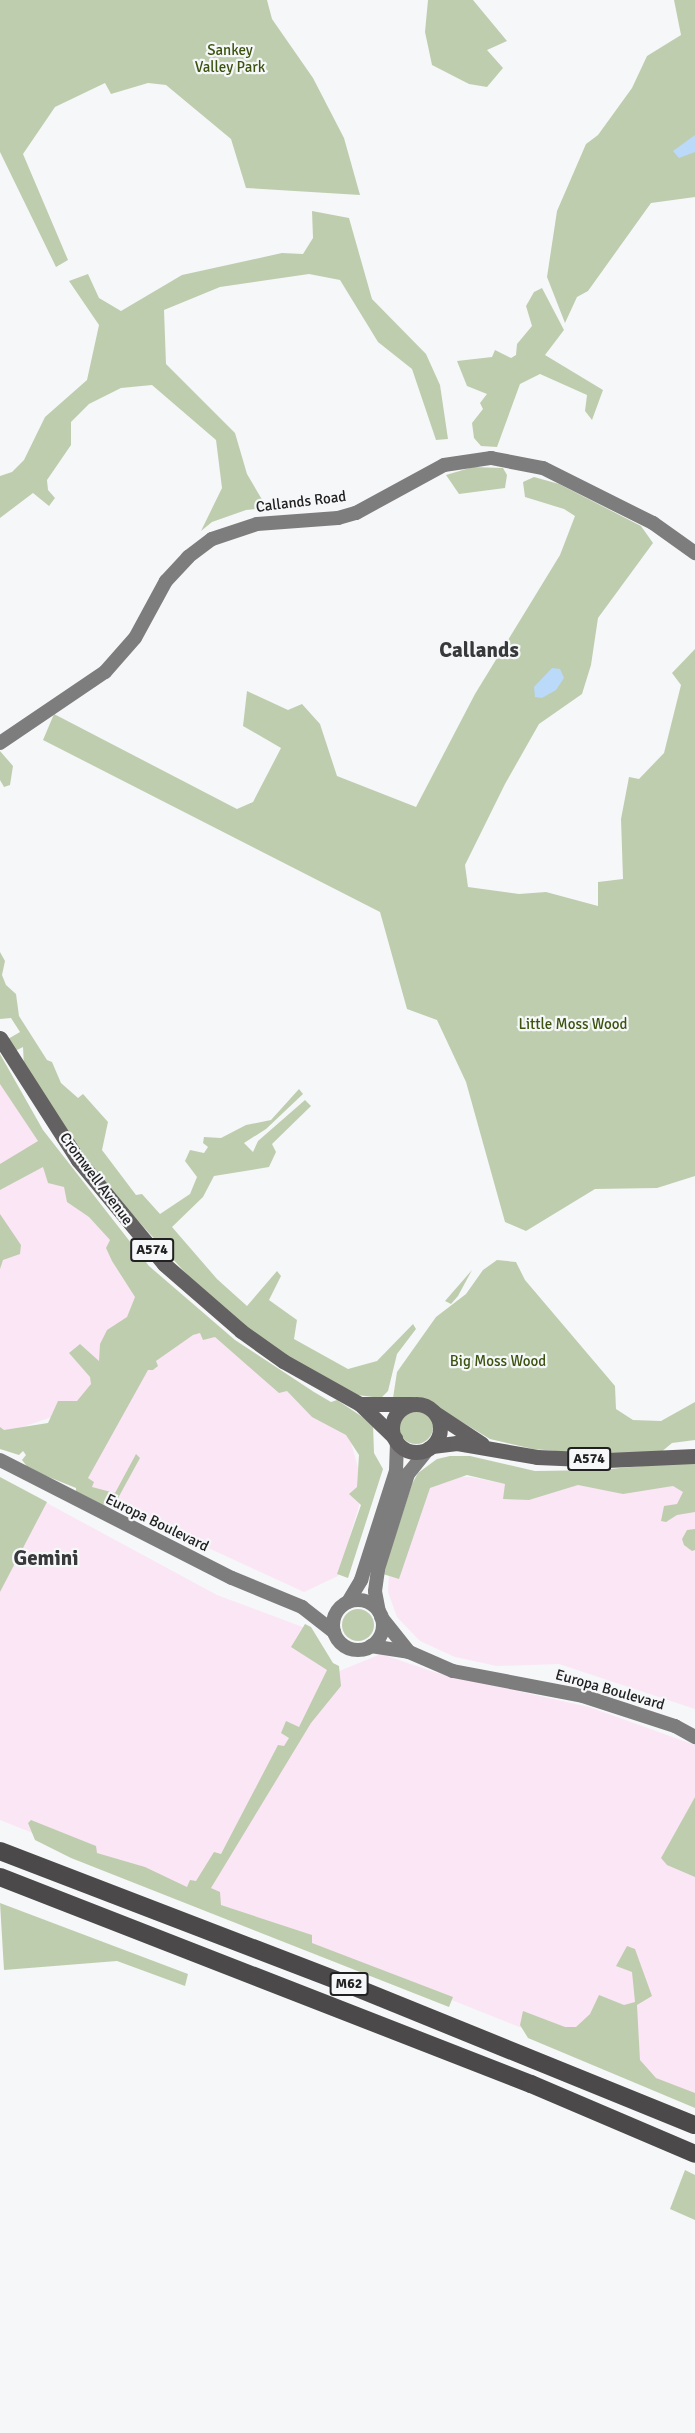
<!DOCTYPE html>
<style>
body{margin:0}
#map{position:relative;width:695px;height:2433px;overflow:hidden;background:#f6f7f9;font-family:Signika,sans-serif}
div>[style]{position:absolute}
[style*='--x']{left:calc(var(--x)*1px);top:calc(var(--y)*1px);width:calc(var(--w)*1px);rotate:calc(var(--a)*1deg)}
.commercial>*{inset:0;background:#fbe6f5}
.green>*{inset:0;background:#bfcdaf}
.round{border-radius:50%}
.water>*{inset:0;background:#bbd9f8}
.secondary>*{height:14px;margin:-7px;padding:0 7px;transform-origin:7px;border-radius:7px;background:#7e7d7d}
.secondary>.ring{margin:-7px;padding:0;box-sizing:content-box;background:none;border:14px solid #7e7d7d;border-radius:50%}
.primary>*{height:15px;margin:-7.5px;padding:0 7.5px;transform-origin:7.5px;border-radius:7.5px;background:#636161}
.primary>.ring{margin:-7.5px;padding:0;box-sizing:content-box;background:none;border:15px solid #636161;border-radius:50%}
.highway>*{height:18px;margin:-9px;padding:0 9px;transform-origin:9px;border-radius:9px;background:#4b4949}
span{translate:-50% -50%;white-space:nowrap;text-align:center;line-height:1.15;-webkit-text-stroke:4.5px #f6f7f9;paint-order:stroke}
.shield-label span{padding:2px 4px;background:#f6f7f9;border:2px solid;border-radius:4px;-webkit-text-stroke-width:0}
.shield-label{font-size:14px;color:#212122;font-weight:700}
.park-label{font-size:15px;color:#3b530f}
.street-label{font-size:15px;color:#212122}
.district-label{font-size:21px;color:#38393a;font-weight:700}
</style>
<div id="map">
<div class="commercial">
<i style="clip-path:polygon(0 1074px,118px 1241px,145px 1292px,77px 1408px,0 1435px)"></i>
<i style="clip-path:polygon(194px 1320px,346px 1425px,364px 1489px,338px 1576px,304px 1592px,76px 1487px,150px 1353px)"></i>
<i style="clip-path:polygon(578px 1476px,695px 1477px,695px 1709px,559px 1664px,497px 1666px,455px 1657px,420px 1641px,397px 1617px,388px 1592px,389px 1576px,416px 1496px,428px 1483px,453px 1477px,471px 1477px,530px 1489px)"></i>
<i style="clip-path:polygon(45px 1502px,217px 1595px,308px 1629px,337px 1672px,381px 1654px,437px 1673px,589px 1707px,695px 1745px,695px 2097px,0 1820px,0 1589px)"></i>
</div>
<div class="green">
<i style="clip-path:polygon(0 0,267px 0,272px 19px,313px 78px,344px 138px,360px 195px,246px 188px,231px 139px,166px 85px,148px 83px,111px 94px,105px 83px,55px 107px,23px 154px,68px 260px,56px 267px,0 152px)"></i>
<i style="clip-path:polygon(428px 0,473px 0,507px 41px,487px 50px,503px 68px,487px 87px,469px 84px,432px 65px,425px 32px)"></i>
<i style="clip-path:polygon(674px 0,695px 0,695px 197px,651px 203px,588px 291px,577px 297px,565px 323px,547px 277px,557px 211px,586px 144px,598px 135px,632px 88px,647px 56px,681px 35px)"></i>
<i style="clip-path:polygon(312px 211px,349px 218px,372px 299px,426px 354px,440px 385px,448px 439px,436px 440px,412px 369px,378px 342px,340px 280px,309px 274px,220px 287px,164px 310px,166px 364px,235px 433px,247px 474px,267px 508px,246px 510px,212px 522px,201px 531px,222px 488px,216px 440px,152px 385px,121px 388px,89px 404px,71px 422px,71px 445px,47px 480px,48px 490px,55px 498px,49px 506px,33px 493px,0 518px,0 476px,12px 472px,24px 460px,45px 417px,87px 380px,99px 325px,69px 281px,88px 274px,99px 298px,121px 311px,182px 275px,282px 253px,303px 254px,313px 238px)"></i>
<i style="clip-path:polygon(542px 288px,564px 330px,545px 355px,603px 390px,592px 420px,585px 411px,587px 395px,540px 374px,520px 384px,497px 447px,481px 446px,474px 438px,472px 423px,483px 409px,480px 403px,487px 394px,467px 386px,457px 361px,492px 357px,495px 350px,511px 358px,516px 355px,517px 344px,532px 326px,526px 306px,534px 292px)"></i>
<i style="clip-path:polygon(473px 467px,503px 468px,507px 475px,505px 488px,459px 494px,446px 475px)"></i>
<i style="clip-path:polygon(534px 477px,559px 484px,641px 526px,653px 543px,598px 618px,591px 665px,582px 694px,539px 724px,505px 784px,465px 865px,468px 887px,519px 894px,546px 892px,598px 906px,598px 882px,623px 879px,621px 819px,629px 777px,639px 779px,664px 753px,681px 685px,672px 673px,695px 649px,695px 1176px,657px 1188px,595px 1189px,526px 1231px,505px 1222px,466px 1082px,437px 1020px,407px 1009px,380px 912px,43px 740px,54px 714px,237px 809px,253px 802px,281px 748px,243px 726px,247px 691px,288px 710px,302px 704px,320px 724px,337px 776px,416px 807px,475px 694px,560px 555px,575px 516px,564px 509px,525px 497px,523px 482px)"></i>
<i style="clip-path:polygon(0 751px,13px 766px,10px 785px,4px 787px,0 780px)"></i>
<i style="clip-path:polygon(0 952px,5px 961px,2px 975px,6px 985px,16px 994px,19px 1016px,47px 1060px,52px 1062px,61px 1083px,78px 1098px,83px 1094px,108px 1122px,102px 1150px,136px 1195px,142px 1194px,160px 1214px,190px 1194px,197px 1177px,185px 1161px,190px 1150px,204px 1153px,208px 1147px,203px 1143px,204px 1137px,221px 1138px,246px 1125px,271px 1120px,299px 1089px,303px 1094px,266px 1129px,244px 1143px,253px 1152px,258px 1141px,305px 1100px,311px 1106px,272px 1144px,276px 1152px,269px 1167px,214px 1176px,203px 1197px,172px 1227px,217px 1279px,247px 1306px,277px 1271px,281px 1276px,269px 1300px,297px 1320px,294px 1339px,348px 1369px,377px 1361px,413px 1324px,416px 1329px,397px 1354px,388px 1391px,381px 1398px,357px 1395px,302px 1366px,228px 1314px,191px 1279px,99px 1178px,35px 1087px,24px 1067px,23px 1047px,13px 1052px,8px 1039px,20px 1032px,11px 1018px,0 1019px)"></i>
<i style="clip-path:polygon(0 1054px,43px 1130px,149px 1266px,235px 1340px,314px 1392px,331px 1402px,337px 1400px,373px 1424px,374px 1453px,383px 1469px,348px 1578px,337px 1574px,361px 1505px,349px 1494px,357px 1487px,359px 1455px,346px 1435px,312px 1417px,287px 1391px,279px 1393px,215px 1337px,203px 1340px,200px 1333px,193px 1335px,156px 1361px,158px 1366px,153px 1370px,148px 1370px,88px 1478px,94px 1482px,92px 1487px,115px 1493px,136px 1454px,140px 1458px,117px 1500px,102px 1507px,76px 1492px,76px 1488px,29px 1469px,22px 1460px,26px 1455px,23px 1451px,19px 1455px,0 1449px,0 1427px,4px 1430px,48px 1423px,58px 1401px,77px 1401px,91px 1384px,90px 1377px,69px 1353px,80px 1344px,99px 1361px,100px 1344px,107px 1330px,127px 1317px,135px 1297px,112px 1261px,106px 1248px,110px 1240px,89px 1217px,67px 1202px,64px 1187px,48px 1183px,43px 1167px,0 1190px,0 1164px,38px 1141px,0 1084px)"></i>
<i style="clip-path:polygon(0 1214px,21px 1245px,20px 1254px,3px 1260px,0 1269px)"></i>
<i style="clip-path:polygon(497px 1260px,516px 1262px,525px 1280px,615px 1386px,616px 1409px,633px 1420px,661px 1421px,695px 1402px,695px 1440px,672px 1443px,660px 1453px,590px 1454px,533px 1449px,490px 1439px,432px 1404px,415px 1398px,393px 1398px,397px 1372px,436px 1317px,466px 1294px,483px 1270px)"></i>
<i style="clip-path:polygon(472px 1270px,458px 1296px,451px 1304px,445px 1301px)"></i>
<i class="round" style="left:399px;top:1410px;width:34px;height:34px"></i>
<i style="clip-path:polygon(450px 1456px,470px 1456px,535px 1471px,599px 1470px,695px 1461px,695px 1512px,677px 1515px,666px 1522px,661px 1521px,664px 1506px,677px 1504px,683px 1492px,673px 1486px,623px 1494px,578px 1485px,529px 1500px,503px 1499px,505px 1484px,467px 1475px,430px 1488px,399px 1579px,383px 1574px,412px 1484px,418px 1473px,437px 1459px)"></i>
<i style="clip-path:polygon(0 1477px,47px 1502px,0 1592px)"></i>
<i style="clip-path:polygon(695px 1529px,695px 1550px,692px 1551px,684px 1545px,682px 1539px,687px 1530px)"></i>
<i class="round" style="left:342px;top:1609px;width:32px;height:32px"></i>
<i style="clip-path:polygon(305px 1624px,311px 1627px,333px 1663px,339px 1666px,341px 1686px,311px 1723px,211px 1888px,220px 1892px,221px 1905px,312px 1935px,312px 1943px,453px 1997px,449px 2007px,71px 1858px,35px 1840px,28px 1823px,31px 1820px,96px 1846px,97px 1853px,145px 1867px,187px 1887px,190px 1880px,196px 1881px,214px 1852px,221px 1854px,278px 1745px,284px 1746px,289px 1738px,281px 1733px,286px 1721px,299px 1727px,327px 1670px,291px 1647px)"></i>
<i style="clip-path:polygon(695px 1797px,695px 1877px,667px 1865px,661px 1858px)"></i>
<i style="clip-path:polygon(0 1903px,188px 1974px,185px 1986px,117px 1961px,4px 1970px)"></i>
<i style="clip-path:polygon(627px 1946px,635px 1949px,652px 1996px,637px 2005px,640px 2060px,656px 2078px,695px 2093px,695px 2108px,528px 2038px,520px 2025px,523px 2011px,565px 2027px,576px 2027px,590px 2014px,599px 1995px,624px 2005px,635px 2002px,632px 1972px,616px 1966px)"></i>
<i style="clip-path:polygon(685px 2170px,695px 2175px,695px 2220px,670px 2209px)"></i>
</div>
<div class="water">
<i style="clip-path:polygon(695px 135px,695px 152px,679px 158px,673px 151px)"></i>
<i style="clip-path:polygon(552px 668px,560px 669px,564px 678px,556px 690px,542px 698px,535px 697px,534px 687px)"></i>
</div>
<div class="secondary">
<i style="--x:0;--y:743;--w:127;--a:-34.1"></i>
<i style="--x:105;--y:672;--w:45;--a:-48.6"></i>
<i style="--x:135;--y:638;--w:65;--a:-61.5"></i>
<i style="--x:166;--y:581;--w:33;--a:-47"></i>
<i style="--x:188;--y:557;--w:30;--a:-37"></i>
<i style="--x:212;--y:539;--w:47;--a:-18.4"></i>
<i style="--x:257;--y:524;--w:81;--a:-4.2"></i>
<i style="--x:338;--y:518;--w:19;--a:-16"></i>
<i style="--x:356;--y:513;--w:100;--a:-28.6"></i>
<i style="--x:444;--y:465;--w:48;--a:-8.5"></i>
<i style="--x:491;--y:458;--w:53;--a:10.9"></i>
<i style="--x:543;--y:468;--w:123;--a:26.6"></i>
<i style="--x:653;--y:523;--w:52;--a:35.5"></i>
<i style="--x:0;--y:1460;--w:260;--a:27"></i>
<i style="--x:232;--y:1578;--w:76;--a:22.5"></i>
<i style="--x:302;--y:1607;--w:41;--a:38"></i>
<i class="ring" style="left:333px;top:1600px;width:36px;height:36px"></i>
<i style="--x:348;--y:1602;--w:26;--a:-59"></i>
<i style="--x:361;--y:1580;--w:114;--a:-72.2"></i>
<i style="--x:396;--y:1471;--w:29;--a:-88"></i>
<i style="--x:379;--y:1612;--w:21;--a:-101"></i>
<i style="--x:375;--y:1591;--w:22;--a:-82"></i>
<i style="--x:378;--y:1569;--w:100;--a:-72.5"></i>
<i style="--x:408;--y:1474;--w:33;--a:-51"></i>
<i style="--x:381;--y:1617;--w:45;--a:51.3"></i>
<i style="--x:371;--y:1646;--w:38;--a:9"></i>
<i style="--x:409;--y:1652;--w:48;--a:23.4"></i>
<i style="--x:453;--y:1671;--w:132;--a:10.9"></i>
<i style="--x:583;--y:1696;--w:97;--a:18.1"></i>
<i style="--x:675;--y:1726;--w:23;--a:29"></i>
</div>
<div class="primary">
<i style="--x:0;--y:1038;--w:145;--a:57.4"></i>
<i style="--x:78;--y:1160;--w:135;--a:50.4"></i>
<i style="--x:164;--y:1264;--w:102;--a:41"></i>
<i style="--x:241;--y:1331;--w:52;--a:35.5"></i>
<i style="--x:283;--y:1361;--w:88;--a:29.2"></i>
<i style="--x:360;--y:1404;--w:49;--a:44.2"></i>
<i style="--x:360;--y:1404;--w:51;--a:0"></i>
<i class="ring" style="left:392px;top:1404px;width:33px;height:33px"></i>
<i style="--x:435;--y:1413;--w:56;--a:33.4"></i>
<i style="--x:432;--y:1446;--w:25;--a:-7"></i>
<i style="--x:457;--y:1443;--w:81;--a:9.9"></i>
<i style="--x:537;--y:1457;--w:70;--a:2.5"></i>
<i style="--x:607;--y:1460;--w:88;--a:-2.6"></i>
</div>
<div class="highway">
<i style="--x:0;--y:1851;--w:372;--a:21"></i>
<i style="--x:347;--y:1984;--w:375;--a:22.1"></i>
<i style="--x:0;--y:1877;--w:570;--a:21.3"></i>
<i style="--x:531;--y:2084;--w:178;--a:23.1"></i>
</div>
<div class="shield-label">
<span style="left:152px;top:1250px">A574</span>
<span style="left:589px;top:1459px">A574</span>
<span style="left:349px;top:1984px">M62</span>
</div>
<div class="park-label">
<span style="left:230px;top:59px">Sankey<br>Valley Park</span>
<span style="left:573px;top:1025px">Little Moss Wood</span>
<span style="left:498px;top:1362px">Big Moss Wood</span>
</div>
<div class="street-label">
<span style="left:301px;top:502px;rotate:-7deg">Callands Road</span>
<span style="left:96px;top:1179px;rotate:53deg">Cromwell Avenue</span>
<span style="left:157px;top:1523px;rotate:26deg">Europa Boulevard</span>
<span style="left:610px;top:1690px;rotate:16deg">Europa Boulevard</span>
</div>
<div class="district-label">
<span style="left:479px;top:650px">Callands</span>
<span style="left:46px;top:1558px">Gemini</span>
</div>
</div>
